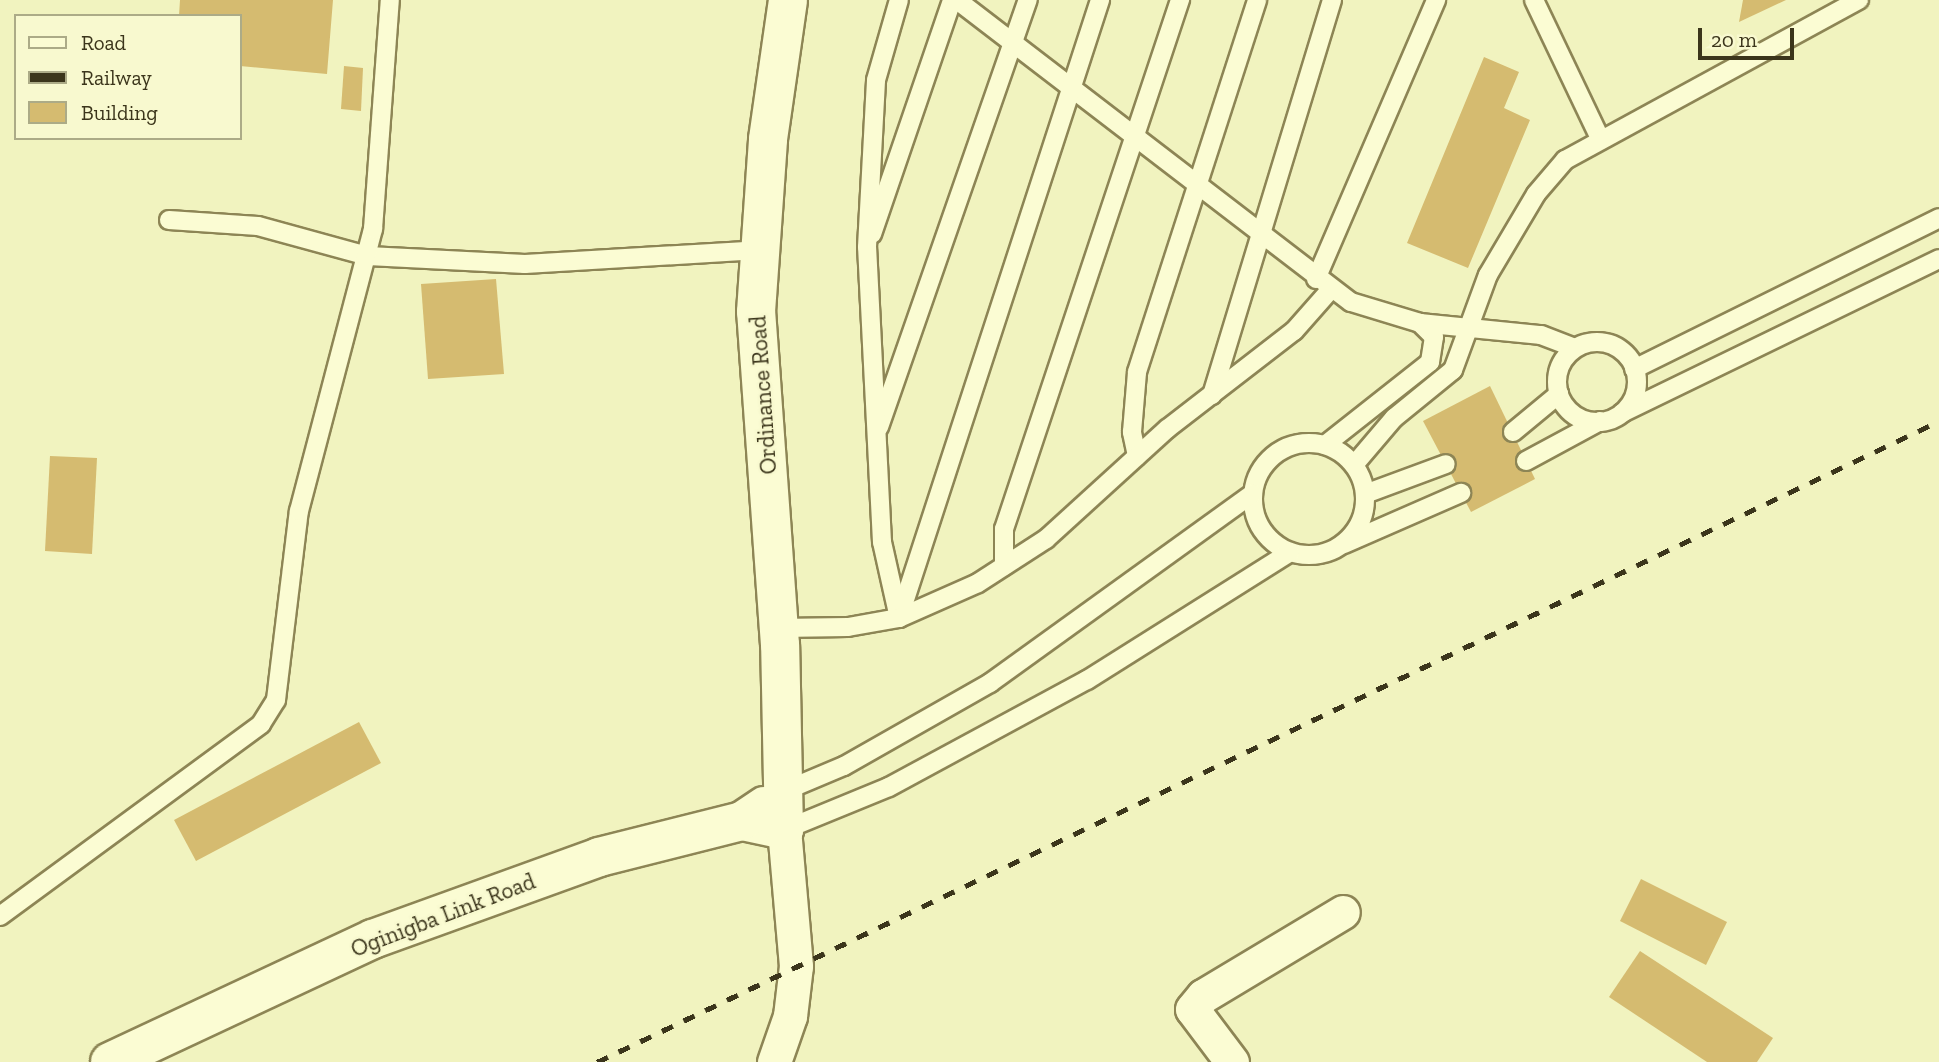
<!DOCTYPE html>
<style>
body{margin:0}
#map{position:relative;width:1939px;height:1062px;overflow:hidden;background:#f1f3bf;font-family:"Zilla Slab",serif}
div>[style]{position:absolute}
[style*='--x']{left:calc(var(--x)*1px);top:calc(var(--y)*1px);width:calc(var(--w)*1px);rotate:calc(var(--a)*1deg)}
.building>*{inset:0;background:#d5bb70}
.roads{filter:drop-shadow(2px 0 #8d8555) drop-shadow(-2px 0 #8d8555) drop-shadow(0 2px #8d8555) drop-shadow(0 -2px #8d8555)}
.lane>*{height:18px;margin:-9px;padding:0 9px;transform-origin:9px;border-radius:9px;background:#fbfcd3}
.lane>.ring{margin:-9px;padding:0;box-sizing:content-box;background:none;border:18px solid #fbfcd3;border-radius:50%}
.street>*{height:33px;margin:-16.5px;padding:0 16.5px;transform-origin:16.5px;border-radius:16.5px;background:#fbfcd3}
.secondary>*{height:38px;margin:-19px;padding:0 19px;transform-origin:19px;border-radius:19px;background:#fbfcd3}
.rail>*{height:5px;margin-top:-2.5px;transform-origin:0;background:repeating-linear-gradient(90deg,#3b351b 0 12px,transparent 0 24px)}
span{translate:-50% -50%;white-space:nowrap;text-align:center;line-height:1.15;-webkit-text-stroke:5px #f8f9cf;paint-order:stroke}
.street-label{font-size:23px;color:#3b351b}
.legend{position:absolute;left:14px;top:14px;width:228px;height:126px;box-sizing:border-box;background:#f8f9cf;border:2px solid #acab87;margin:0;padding:9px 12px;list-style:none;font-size:21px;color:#3b351b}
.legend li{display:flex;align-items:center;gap:14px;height:35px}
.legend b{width:35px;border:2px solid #acab87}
.scale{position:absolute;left:1698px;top:28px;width:96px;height:32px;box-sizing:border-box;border:4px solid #3b351b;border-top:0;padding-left:9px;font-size:21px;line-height:24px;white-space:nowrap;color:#3b351b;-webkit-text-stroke:5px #f8f9cf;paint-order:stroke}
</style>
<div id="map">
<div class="building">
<i style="clip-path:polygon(180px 0,333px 0,327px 74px,240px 66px,240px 16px,179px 16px)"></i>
<i style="clip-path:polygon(1743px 0,1786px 0,1739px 22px)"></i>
<i style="clip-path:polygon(1484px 57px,1519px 72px,1504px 108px,1530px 120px,1468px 268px,1407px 243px)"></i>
<i style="clip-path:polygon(344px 66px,363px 68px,361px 111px,341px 109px)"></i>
<i style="clip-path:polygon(496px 279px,504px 374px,428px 379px,421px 284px)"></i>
<i style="clip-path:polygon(1490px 386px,1535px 479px,1471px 512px,1423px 421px)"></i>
<i style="clip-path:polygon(50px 456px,97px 458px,92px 554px,45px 551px)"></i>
<i style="clip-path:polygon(359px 722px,381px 763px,196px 861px,174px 820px)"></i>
<i style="clip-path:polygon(1641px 879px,1727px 922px,1706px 965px,1620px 921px)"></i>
<i style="clip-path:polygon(1640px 951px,1773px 1038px,1757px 1062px,1707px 1062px,1609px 997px)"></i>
</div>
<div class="roads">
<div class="lane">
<i style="--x:957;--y:0;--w:496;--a:37.5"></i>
<i style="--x:1351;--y:302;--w:72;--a:16.9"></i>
<i style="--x:1420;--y:323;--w:122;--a:5.7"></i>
<i style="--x:1541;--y:335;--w:36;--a:21"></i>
<i style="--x:1534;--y:0;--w:151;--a:64.5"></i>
<i style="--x:169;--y:220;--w:89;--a:3.9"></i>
<i style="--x:258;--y:226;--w:114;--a:15.3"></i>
<i style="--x:368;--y:256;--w:157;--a:2.9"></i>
<i style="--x:525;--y:264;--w:234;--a:-3.4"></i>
<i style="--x:872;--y:234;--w:247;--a:-71.1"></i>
<i style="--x:1316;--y:279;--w:304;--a:-66.7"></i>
<i class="ring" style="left:1557px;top:342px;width:62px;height:62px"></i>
<i style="--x:1634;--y:369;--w:340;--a:-26.3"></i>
<i style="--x:1212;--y:395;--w:413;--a:-73.1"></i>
<i style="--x:1622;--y:413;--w:352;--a:-25.9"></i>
<i style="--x:879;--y:427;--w:452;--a:-70.8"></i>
<i style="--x:1513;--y:432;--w:60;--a:-39.6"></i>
<i class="ring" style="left:1253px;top:443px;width:94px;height:94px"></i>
<i style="--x:1325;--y:445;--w:134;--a:-38.3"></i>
<i style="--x:1430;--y:362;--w:25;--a:-81"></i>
<i style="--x:1434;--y:337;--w:20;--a:-135"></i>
<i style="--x:1137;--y:456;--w:25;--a:-102"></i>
<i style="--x:1132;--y:432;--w:60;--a:-85.2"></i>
<i style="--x:1137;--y:372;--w:391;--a:-72.1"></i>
<i style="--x:1526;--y:461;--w:84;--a:-28.4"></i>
<i style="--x:1354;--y:465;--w:62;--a:-49.6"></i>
<i style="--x:1394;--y:418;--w:76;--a:-39.1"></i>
<i style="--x:1453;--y:370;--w:101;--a:-69.8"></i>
<i style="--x:1488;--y:275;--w:94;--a:-59.3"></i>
<i style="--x:1536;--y:194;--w:45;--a:-49.5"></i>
<i style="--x:1565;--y:160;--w:335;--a:-28.6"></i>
<i style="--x:1365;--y:494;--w:86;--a:-20.3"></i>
<i style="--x:1344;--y:544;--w:128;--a:-23.6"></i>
<i style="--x:1004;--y:566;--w:37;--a:-90"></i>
<i style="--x:1004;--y:529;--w:558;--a:-71.6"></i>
<i style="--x:899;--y:618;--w:650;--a:-71.98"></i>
<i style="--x:899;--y:618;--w:78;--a:-102.6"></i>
<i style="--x:882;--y:542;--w:295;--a:-92.9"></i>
<i style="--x:867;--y:247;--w:167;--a:-86.9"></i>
<i style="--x:876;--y:80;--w:83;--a:-74"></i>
<i style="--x:779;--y:628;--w:69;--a:-0.8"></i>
<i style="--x:848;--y:627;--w:52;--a:-10"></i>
<i style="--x:899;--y:618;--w:86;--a:-23.9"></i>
<i style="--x:978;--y:583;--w:81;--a:-32.9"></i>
<i style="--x:1046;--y:539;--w:164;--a:-42.3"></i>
<i style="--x:1167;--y:429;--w:160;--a:-37.7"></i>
<i style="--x:1294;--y:331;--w:56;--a:-48.6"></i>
<i style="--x:782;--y:792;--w:67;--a:-22.8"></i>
<i style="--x:844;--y:766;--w:168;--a:-29.6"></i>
<i style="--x:990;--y:683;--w:324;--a:-35.8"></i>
<i style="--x:784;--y:830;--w:113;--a:-22.3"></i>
<i style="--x:889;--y:787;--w:225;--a:-28.4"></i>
<i style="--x:1087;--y:680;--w:240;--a:-32.2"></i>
<i style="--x:0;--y:916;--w:324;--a:-36.3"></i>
<i style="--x:261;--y:724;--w:28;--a:-58"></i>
<i style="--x:276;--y:700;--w:190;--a:-83.1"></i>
<i style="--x:299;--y:511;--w:292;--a:-75.3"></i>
<i style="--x:373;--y:229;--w:230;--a:-85.8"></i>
</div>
<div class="street">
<i style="--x:774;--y:1062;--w:49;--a:-70.8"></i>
<i style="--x:790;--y:1016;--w:50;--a:-83.2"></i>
<i style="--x:796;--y:966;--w:137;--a:-95"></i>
<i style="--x:1232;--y:1062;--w:66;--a:-127"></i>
<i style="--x:1192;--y:1009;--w:17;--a:-50"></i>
<i style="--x:1203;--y:996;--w:163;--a:-31"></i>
</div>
<div class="secondary">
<i style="--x:742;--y:821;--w:43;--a:12.1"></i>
<i style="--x:784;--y:830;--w:185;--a:-91.2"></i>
<i style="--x:780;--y:645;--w:334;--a:-94.1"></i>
<i style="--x:756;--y:312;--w:173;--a:-86"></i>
<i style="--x:768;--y:139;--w:140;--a:-81.8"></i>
<i style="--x:110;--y:1062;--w:290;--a:-25.1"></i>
<i style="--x:373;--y:939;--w:240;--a:-19.9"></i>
<i style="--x:599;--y:857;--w:147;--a:-14.1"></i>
<i style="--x:742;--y:821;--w:27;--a:-34"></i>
</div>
</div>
<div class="rail">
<i style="--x:597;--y:1062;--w:1487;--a:-25.53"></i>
</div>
<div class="street-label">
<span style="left:763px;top:395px;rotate:-94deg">Ordinance Road</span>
<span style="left:443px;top:915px;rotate:-21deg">Oginigba Link Road</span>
</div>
<ul class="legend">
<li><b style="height:9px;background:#fbfcd3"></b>Road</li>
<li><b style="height:9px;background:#3b351b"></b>Railway</li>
<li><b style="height:19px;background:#d5bb70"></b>Building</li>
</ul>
<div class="scale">20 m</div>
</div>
